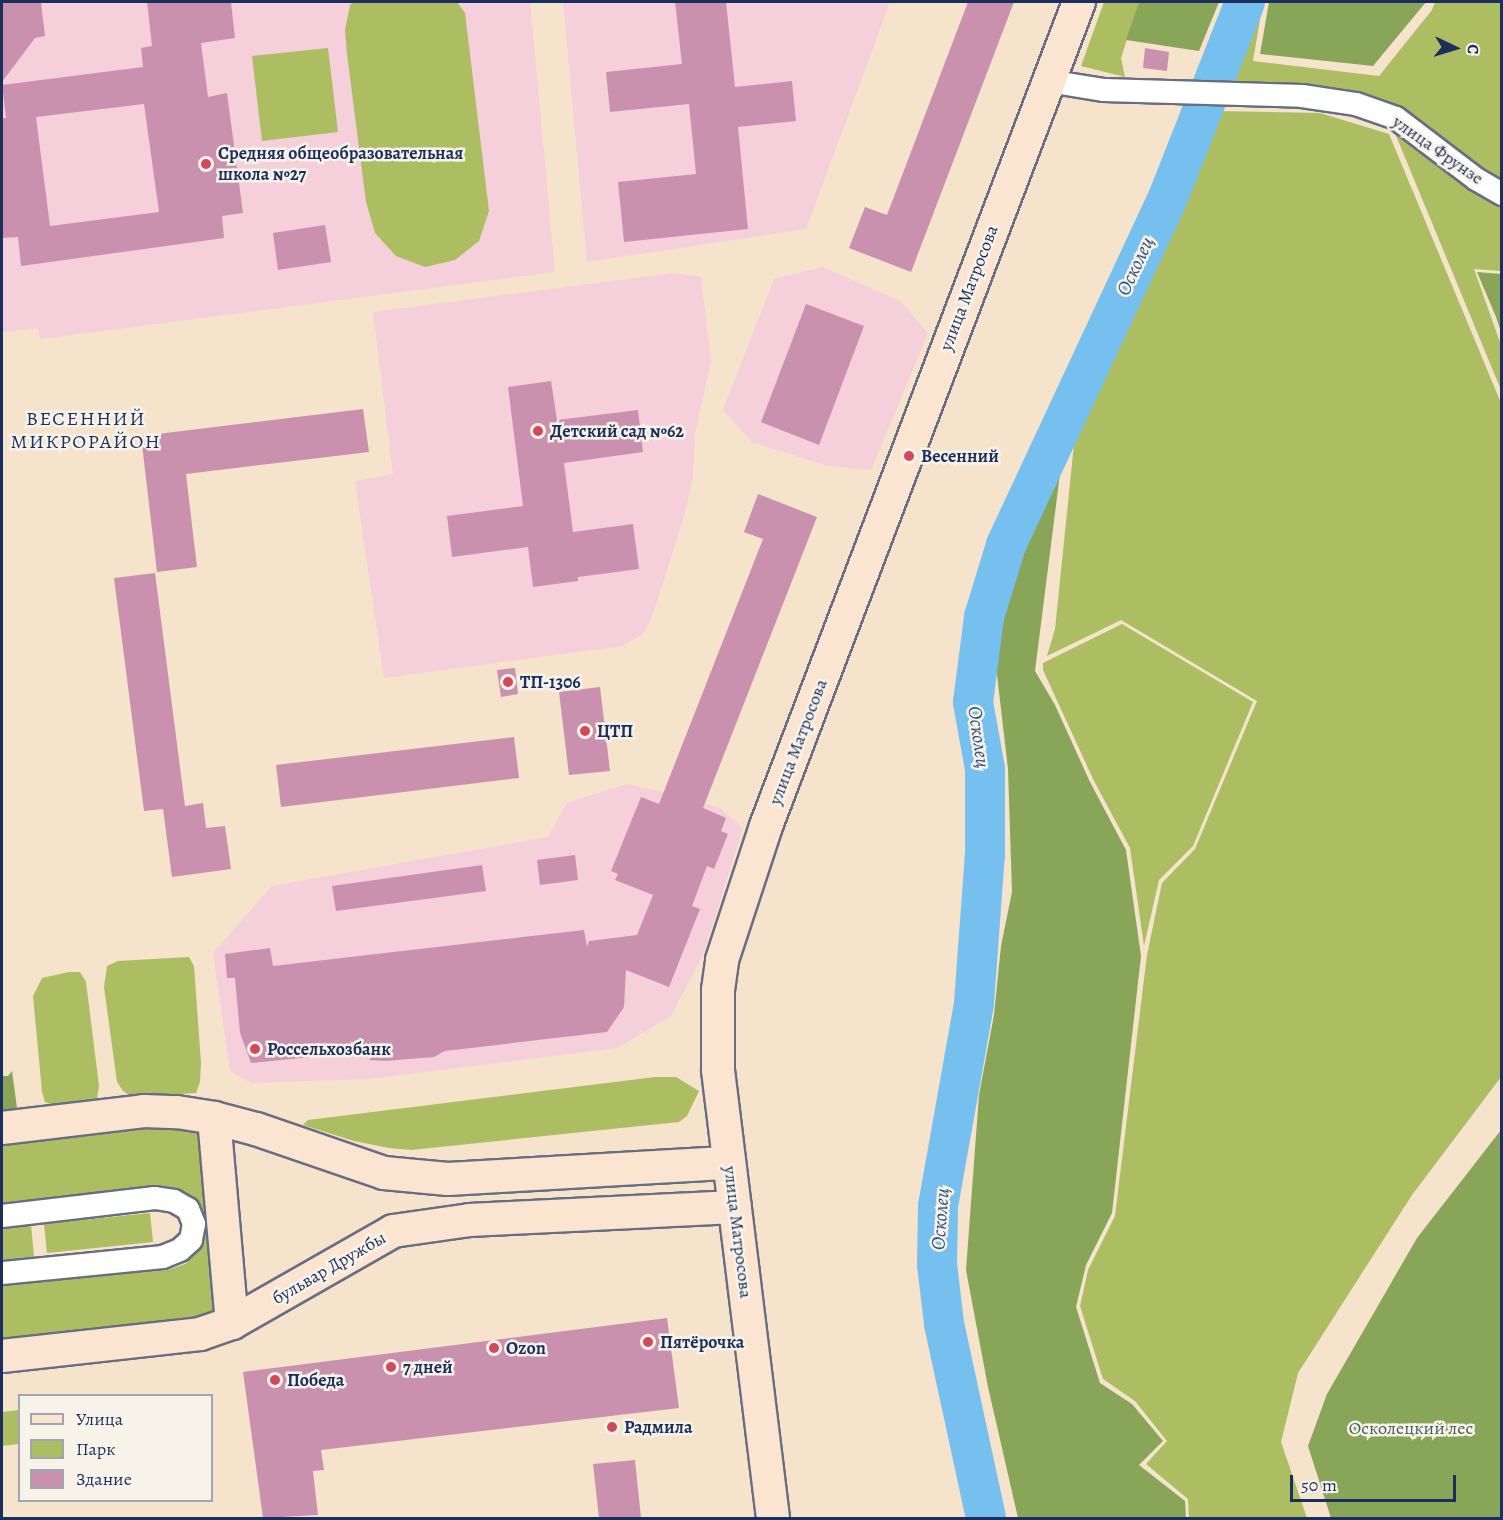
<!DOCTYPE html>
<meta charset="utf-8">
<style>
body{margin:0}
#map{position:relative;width:1503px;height:1520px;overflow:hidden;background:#f5e3cc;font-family:Alegreya,serif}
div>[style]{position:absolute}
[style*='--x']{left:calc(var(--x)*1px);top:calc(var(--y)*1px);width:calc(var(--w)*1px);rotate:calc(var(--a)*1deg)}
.built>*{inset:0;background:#f5cfda}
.green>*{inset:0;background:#acbe61}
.forest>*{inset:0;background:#89a557}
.river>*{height:40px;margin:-20px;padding:0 20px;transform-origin:20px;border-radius:20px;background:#76c0ef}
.building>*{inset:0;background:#ca91af}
.roads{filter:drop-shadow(2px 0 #676e84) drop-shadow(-2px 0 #676e84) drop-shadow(0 2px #676e84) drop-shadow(0 -2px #676e84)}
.street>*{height:22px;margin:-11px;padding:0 11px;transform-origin:11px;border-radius:11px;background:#fff}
.secondary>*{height:32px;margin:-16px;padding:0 16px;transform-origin:16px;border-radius:16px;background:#fce5d0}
.dots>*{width:16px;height:16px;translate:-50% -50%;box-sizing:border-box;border:3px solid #f7f3e8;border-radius:50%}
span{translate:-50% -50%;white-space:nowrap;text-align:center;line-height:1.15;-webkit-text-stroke:5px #f7f3e8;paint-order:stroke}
.street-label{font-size:18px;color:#1b2f5e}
.poi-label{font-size:18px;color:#1b2f5e;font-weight:700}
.left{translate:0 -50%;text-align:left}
.park-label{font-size:18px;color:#465a5f}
.water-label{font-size:20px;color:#325382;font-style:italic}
.neighbourhood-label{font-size:20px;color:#1b2f5e;letter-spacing:1.5px}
.frame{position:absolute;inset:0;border:3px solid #1b2f5e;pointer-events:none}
.legend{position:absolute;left:18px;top:1394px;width:195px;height:108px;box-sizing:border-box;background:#f7f3e8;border:2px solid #9fa5b1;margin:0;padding:8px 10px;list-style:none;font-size:18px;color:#1b2f5e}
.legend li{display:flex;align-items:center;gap:12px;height:30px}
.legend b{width:30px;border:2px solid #9fa5b1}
.north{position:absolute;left:1425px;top:18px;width:60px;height:60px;-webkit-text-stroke:4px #f7f3e8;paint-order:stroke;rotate:94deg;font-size:16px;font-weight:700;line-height:24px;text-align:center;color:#1b2f5e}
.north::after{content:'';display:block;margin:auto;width:21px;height:27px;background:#1b2f5e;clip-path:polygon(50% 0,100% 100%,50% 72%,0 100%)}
.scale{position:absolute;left:1290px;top:1475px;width:166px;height:27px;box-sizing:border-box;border:3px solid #1b2f5e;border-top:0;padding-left:8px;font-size:18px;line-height:21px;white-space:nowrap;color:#1b2f5e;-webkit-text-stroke:4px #f7f3e8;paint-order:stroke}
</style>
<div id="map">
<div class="built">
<i style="clip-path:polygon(2px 2px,530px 2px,555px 272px,40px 339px,38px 328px,2px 332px)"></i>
<i style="clip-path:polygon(563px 2px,890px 2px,806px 229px,587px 262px)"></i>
<i style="clip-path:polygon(823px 267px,900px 301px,928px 333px,871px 470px,828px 466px,752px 442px,723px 410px,774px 279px)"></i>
<i style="clip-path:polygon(674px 273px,701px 277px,711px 361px,695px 433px,693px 477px,685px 513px,653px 614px,643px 634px,622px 646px,384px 678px,355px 481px,393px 474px,373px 312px)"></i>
<i style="clip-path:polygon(626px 784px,677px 795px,720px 808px,743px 828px,703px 955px,671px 1016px,617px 1048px,369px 1079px,251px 1083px,230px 1071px,213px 953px,272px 886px,548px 837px,567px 803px)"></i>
</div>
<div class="green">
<i style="clip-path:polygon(354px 2px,457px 2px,465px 13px,489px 211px,479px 241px,455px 260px,425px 267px,396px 256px,375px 233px,366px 202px,347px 54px,345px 30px,350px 5px)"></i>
<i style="clip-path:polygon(1104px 2px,1139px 2px,1121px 58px,1125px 77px,1081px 66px)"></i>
<i style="clip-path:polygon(1256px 2px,1263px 2px,1253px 61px,1379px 76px,1432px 10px,1435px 2px,1501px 2px,1501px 271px,1474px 269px,1501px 345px,1501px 390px,1392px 126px,1318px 108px,1217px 106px)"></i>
<i style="clip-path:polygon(328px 48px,338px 132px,262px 141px,252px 56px)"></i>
<i style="clip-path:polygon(1216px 111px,1320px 113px,1389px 134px,1501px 403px,1501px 1077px,1412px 1195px,1298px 1373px,1281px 1442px,1307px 1518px,1189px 1518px,1188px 1499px,1146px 1464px,1167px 1441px,1135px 1401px,1103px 1379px,1080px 1306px,1088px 1270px,1115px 1216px,1147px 955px,1162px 883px,1195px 849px,1257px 701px,1121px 620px,1047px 656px,1055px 629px,1074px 444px,1193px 178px)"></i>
<i style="clip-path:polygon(1122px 624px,1253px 702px,1193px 846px,1159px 880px,1144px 946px,1130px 848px,1094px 781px,1043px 670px,1043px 663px)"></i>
<i style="clip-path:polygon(189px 957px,194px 966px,201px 1063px,200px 1082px,196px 1093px,132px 1097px,123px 1091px,117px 1082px,104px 987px,107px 966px,118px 961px)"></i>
<i style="clip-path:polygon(69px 972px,80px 972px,86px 982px,99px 1086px,97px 1098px,90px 1103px,58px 1107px,45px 1102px,42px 1092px,33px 996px,42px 978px)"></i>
<i style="clip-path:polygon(655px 1077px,676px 1077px,699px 1091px,687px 1116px,679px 1122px,411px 1150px,389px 1148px,354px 1141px,303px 1125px,308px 1120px)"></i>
<i style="clip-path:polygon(153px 1125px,206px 1132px,221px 1308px,208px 1315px,174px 1323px,2px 1339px,2px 1285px,168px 1270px,185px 1264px,201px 1249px,203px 1223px,196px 1199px,179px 1190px,159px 1186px,2px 1204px,2px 1142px)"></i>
<i style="clip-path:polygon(150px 1213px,153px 1242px,47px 1253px,44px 1224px)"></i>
<i style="clip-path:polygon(31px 1225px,34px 1257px,2px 1260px,2px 1228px)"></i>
<i style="clip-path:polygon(19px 1410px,19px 1444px,2px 1446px,2px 1412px)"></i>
</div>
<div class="forest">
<i style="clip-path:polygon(1139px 2px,1219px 2px,1199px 51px,1126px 40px)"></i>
<i style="clip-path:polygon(1269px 2px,1426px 2px,1373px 66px,1260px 54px)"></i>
<i style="clip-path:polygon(1477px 272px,1501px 274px,1501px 332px,1496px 317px)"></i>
<i style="clip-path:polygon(1062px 458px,1035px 671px,1055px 705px,1090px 782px,1126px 850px,1141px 956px,1112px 1213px,1086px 1265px,1076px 1307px,1100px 1383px,1132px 1404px,1163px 1441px,1139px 1465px,1185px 1501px,1186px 1518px,1018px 1518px,988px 1387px,966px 1270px,979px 1095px,994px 1015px,1001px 946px,1012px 892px,1008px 769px,994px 649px,1024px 553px)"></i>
<i style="clip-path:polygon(12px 1071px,17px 1108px,13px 1113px,2px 1116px,2px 1076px,8px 1076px)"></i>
<i style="clip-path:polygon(1501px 1130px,1501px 1518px,1331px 1518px,1308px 1446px,1327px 1394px,1417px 1238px)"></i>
</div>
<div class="river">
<i style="--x:986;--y:1518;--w:199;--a:-102.2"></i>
<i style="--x:944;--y:1323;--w:59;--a:-96.8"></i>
<i style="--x:937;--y:1264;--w:58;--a:-89"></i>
<i style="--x:938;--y:1206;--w:206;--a:-79.9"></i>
<i style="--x:974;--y:1003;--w:149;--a:-85.8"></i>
<i style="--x:985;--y:854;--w:85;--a:-90"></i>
<i style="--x:985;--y:769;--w:68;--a:-100.2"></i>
<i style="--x:973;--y:702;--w:86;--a:-82.6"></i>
<i style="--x:984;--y:617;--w:75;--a:-73"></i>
<i style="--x:1006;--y:545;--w:386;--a:-65"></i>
<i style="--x:1169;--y:195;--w:207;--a:-68.5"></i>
</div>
<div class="building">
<i style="clip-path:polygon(2px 2px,41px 2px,45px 36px,35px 38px,2px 82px)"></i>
<i style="clip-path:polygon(evenodd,147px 2px,231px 2px,235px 38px,201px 43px,208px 97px,227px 93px,243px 213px,222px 216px,224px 238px,21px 266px,18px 237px,2px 238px,2px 118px,6px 118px,2px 85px,143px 67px,141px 48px,152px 46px,147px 2px,144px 104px,159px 212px,50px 226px,36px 117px,144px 104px)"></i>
<i style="clip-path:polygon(675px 2px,726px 2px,735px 87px,792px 81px,796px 121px,738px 127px,748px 229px,624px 242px,618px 182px,696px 174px,689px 104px,610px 112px,606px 72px,682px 64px)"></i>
<i style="clip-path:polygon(968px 2px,1014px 2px,911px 272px,849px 248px,865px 207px,887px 215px)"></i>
<i style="clip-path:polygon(1145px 48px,1169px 52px,1167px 71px,1143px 68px)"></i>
<i style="clip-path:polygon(325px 225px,331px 262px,278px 270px,273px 233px)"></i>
<i style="clip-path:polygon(806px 304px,864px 326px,819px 445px,761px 422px)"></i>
<i style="clip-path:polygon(551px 381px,557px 420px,638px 410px,643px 452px,564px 463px,573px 532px,633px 524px,639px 569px,578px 577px,578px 581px,533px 587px,528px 547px,452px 557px,447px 516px,523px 506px,508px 387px)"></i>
<i style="clip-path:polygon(363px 409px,369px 452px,186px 474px,197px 567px,157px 572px,141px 436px)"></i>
<i style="clip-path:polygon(758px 494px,817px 517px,703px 808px,726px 818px,721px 831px,728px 834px,714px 869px,707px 866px,692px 906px,700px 909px,669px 987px,626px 970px,624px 1007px,607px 1032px,445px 1051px,434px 1057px,385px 1061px,370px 1060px,360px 1052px,251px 1063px,240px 1033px,235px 978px,227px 978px,225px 954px,270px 948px,273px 966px,584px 930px,587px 947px,589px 941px,637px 935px,653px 895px,615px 880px,618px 874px,611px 871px,641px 797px,659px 804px,763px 539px,744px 532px)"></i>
<i style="clip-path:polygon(155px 573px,185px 806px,203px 803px,206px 828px,225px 826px,231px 869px,172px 877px,163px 809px,144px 811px,114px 578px)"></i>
<i style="clip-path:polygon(515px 668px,518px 694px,501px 697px,497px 670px)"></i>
<i style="clip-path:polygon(600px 687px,610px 771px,569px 775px,559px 692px)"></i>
<i style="clip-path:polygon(514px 737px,519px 778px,281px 807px,276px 765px)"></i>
<i style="clip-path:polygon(575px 855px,578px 880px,540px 885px,537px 860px)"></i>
<i style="clip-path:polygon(482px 865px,486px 891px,336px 911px,332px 886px)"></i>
<i style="clip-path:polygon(667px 1318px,679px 1408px,321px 1450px,324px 1470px,313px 1471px,318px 1515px,263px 1518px,243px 1372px)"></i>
<i style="clip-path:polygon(635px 1460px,641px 1518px,599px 1518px,593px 1464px)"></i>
</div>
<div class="roads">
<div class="street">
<i style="--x:1048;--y:81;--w:57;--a:9.1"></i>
<i style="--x:1104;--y:90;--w:198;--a:1.7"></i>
<i style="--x:1302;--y:96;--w:55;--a:8.4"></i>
<i style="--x:1356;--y:104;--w:42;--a:19.3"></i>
<i style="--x:1396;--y:118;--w:101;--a:37.3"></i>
<i style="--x:1476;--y:179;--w:30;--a:30"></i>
<i style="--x:2;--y:1216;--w:154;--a:-6.7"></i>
<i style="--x:155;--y:1198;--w:19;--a:9"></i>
<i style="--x:174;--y:1201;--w:16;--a:30"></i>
<i style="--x:188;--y:1209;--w:16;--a:68"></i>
<i style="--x:194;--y:1224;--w:16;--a:101"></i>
<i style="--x:191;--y:1240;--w:15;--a:138"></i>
<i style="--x:180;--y:1250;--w:18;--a:158"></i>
<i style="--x:163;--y:1257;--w:162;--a:174.3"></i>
</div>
<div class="secondary">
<i style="--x:214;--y:1118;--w:206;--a:85"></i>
<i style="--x:2;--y:1128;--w:143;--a:-6.8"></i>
<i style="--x:144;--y:1111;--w:33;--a:2"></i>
<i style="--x:177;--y:1112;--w:37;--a:9"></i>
<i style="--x:214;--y:1118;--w:43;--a:14.7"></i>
<i style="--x:256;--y:1129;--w:135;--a:19"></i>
<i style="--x:384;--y:1173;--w:64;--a:5.4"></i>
<i style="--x:448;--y:1179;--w:281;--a:-3.3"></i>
<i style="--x:2;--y:1356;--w:199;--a:-6.3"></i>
<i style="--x:200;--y:1334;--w:34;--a:-19"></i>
<i style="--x:232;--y:1323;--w:185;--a:-29.7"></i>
<i style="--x:393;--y:1231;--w:78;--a:-8.1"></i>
<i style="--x:470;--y:1220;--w:265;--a:-2.8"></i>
<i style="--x:773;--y:1518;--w:452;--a:-97"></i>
<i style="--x:718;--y:1069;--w:79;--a:-90"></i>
<i style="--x:718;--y:990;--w:30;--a:-82"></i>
<i style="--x:722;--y:960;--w:141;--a:-71.8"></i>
<i style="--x:766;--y:826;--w:881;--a:-69.2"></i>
</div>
</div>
<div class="dots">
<i style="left:206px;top:164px;background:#d1495b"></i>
<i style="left:538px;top:431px;background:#d1495b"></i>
<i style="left:909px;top:456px;background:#d1495b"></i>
<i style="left:508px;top:682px;background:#d1495b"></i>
<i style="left:585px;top:731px;background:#d1495b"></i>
<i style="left:255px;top:1049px;background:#d1495b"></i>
<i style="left:648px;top:1342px;background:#d1495b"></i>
<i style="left:494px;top:1348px;background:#d1495b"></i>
<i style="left:391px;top:1367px;background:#d1495b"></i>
<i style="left:275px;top:1380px;background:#d1495b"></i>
<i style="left:612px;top:1427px;background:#d1495b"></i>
</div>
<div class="street-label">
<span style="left:1438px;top:150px;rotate:35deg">улица Фрунзе</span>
<span style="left:969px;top:288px;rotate:-69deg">улица Матросова</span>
<span style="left:798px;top:742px;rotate:-69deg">улица Матросова</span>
<span style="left:738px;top:1232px;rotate:83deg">улица Матросова</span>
<span style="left:329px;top:1268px;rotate:-30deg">бульвар Дружбы</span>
</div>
<div class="poi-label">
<span class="left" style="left:218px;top:164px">Средняя общеобразовательная<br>школа №27</span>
<span class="left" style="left:550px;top:431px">Детский сад №62</span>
<span class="left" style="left:921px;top:456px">Весенний</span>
<span class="left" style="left:520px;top:682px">ТП-1306</span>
<span class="left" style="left:597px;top:731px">ЦТП</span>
<span class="left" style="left:267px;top:1049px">Россельхозбанк</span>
<span class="left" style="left:660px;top:1342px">Пятёрочка</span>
<span class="left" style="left:506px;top:1348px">Ozon</span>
<span class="left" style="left:403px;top:1367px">7 дней</span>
<span class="left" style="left:287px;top:1380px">Победа</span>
<span class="left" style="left:624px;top:1427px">Радмила</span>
</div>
<div class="park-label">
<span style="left:1411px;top:1428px">Осколецкий лес</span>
</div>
<div class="water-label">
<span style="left:1135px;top:266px;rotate:-65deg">Осколец</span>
<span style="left:979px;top:737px;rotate:82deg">Осколец</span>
<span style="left:940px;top:1219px;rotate:-86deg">Осколец</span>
</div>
<div class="neighbourhood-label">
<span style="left:86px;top:430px">ВЕСЕННИЙ<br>МИКРОРАЙОН</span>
</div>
<div class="frame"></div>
<ul class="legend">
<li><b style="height:8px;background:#fce5d0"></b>Улица</li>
<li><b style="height:16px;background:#acbe61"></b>Парк</li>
<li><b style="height:16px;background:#ca91af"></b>Здание</li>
</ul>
<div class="north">С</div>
<div class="scale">50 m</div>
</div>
